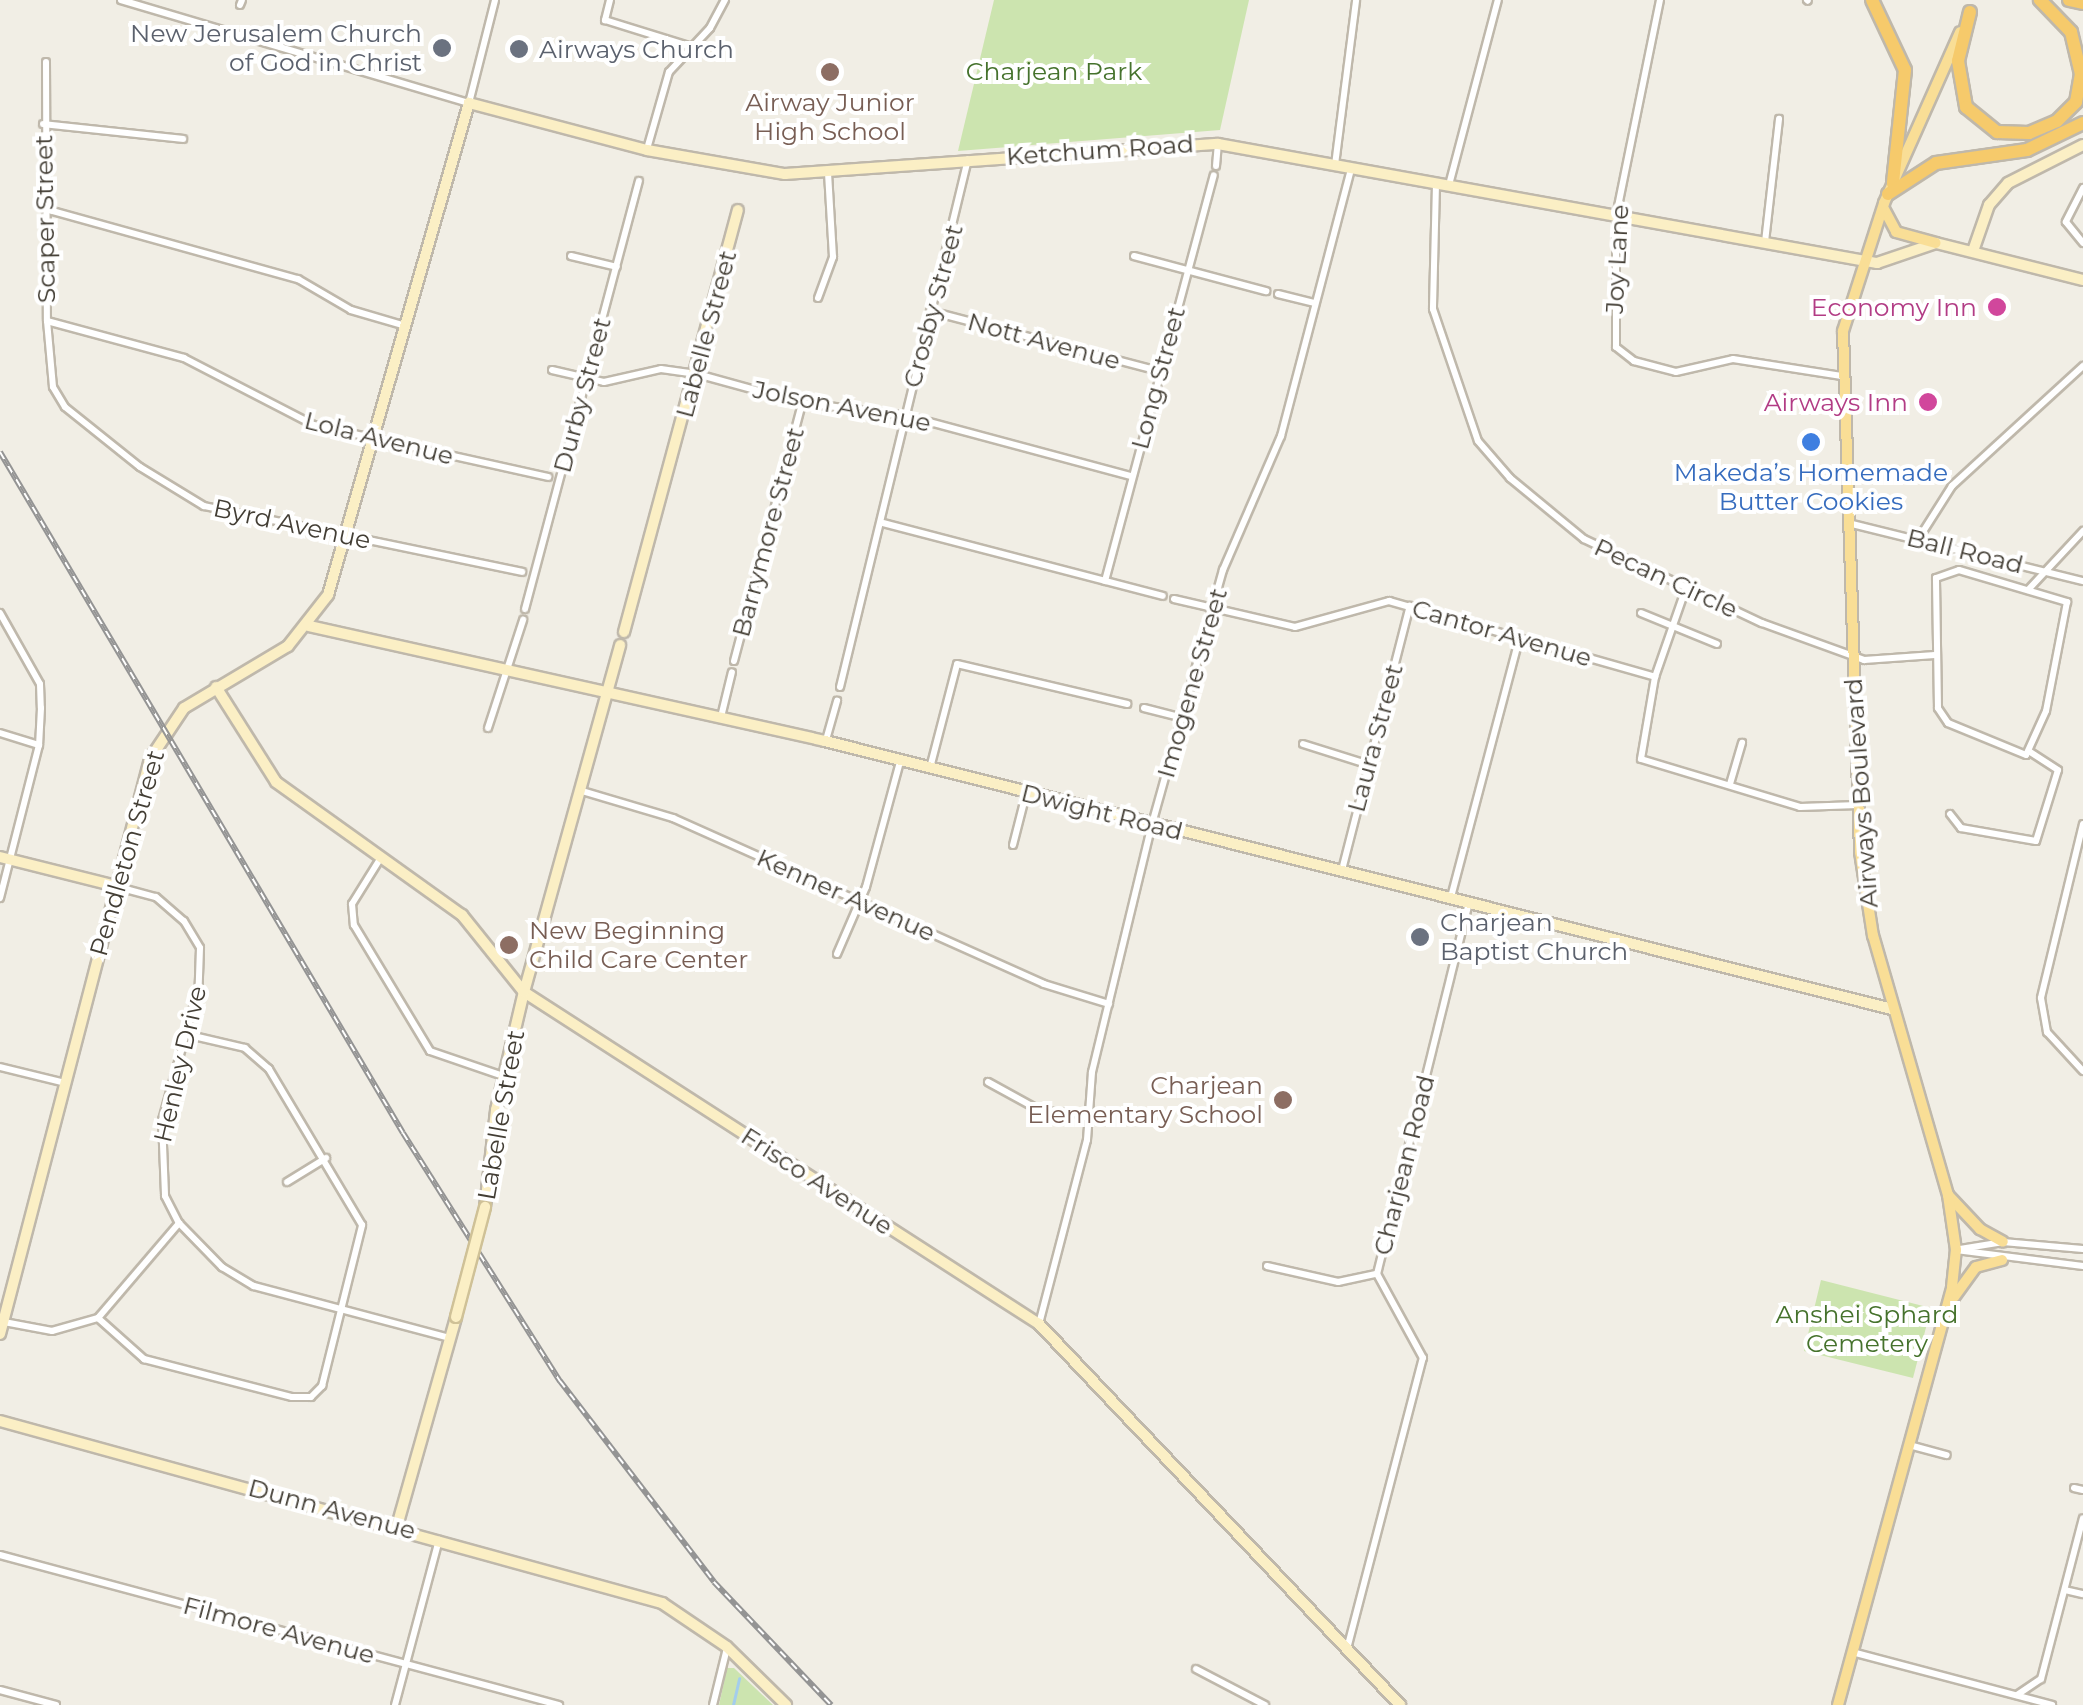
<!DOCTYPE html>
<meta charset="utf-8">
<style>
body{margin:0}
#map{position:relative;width:2083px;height:1705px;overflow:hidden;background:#f1eee5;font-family:Montserrat,sans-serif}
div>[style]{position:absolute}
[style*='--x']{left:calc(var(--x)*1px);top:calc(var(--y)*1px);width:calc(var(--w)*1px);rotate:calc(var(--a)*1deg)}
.green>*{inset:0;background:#cce4af}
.stream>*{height:2.5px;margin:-1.25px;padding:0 1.25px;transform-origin:1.25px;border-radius:1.25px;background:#a3cdec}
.roads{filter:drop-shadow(2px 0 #bfb8ab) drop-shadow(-2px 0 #bfb8ab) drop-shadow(0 2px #bfb8ab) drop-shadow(0 -2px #bfb8ab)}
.street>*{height:6px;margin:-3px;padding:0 3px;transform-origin:3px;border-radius:3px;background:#fff}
.secondary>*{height:10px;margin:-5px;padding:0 5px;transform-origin:5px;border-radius:5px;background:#fbefc5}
.primary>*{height:10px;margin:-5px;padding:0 5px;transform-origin:5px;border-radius:5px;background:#f9de96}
.highway>*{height:12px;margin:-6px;padding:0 6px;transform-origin:6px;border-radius:6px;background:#f6ca6b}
.rail>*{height:6px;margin-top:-3px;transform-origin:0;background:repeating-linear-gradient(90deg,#fff 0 8px,#949494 0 16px);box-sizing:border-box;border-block:2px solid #949494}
.bridges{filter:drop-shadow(2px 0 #cfc197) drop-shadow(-2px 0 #cfc197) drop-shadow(0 2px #cfc197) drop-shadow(0 -2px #cfc197)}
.secondary-bridge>*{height:10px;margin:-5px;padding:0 5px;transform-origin:5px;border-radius:5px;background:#fbefc5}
.dots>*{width:28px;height:28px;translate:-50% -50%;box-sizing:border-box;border:5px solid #fff;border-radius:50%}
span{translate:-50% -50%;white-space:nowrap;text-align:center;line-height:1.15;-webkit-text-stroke:8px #fff;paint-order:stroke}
.worship-label{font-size:25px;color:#5b616d}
.right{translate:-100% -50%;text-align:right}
.left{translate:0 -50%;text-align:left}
.park-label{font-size:25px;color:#45722c}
.education-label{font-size:25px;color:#785e54}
.street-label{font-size:25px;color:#433e35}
.hotel-label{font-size:25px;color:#b23c85}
.shop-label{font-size:25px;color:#366cbe}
</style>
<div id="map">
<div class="green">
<i style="clip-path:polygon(994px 0,1249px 0,1220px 130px,958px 151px)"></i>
<i style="clip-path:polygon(1821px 1280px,1931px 1308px,1913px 1378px,1804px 1351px)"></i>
<i style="clip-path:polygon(727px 1668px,734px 1668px,773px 1705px,719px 1705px)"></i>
</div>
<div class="stream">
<i style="--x:733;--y:1705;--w:27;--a:-77"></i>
</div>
<div class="roads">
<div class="street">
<i style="--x:121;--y:0;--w:363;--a:16.5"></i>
<i style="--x:469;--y:103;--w:106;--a:-75.8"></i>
<i style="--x:610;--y:0;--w:21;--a:104"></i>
<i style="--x:605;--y:20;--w:88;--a:17.2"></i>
<i style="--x:1660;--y:0;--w:221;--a:101.5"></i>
<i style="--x:1616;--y:217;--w:130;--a:90"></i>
<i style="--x:1616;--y:347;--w:23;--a:38"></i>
<i style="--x:1634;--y:361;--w:43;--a:14.7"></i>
<i style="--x:1676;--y:372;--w:58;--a:-12.8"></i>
<i style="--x:1733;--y:359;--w:110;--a:8.9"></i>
<i style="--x:1807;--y:0;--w:1;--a:45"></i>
<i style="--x:240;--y:5;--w:5;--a:-68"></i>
<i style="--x:46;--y:62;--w:259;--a:89.8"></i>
<i style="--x:47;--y:321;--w:66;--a:84.8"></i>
<i style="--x:53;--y:387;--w:23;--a:59"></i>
<i style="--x:65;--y:407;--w:96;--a:38.7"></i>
<i style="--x:140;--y:467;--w:75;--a:31.4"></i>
<i style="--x:204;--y:506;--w:325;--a:11.7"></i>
<i style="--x:43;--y:124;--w:141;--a:6.1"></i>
<i style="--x:647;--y:149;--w:80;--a:-74.1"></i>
<i style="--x:669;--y:72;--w:60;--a:-47"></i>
<i style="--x:710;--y:28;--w:32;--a:-62"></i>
<i style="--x:1335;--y:165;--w:166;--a:-82.7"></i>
<i style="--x:1216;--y:166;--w:22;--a:-85"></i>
<i style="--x:1436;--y:184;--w:125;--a:91.4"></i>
<i style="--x:1433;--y:309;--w:139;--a:71.2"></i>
<i style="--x:1478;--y:441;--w:49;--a:49.1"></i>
<i style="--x:1510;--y:478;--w:96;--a:39.5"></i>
<i style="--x:1584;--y:539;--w:197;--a:25.3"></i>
<i style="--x:1762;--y:623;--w:109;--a:19.9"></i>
<i style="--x:1864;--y:660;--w:71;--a:-4"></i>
<i style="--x:1449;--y:185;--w:191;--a:-75.2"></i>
<i style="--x:2083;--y:188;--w:38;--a:117"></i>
<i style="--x:2066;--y:222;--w:27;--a:51"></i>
<i style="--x:45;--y:209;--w:263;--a:15.5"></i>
<i style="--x:298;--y:279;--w:61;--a:30.3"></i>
<i style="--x:351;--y:310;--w:53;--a:16.4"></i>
<i style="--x:1765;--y:242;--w:124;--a:-83.5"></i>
<i style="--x:571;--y:256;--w:47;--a:13.4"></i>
<i style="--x:1134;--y:256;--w:137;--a:14.9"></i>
<i style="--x:1278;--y:294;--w:38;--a:14"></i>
<i style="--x:818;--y:298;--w:44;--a:-69.9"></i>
<i style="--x:833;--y:257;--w:85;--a:-93.4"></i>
<i style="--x:930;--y:311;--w:236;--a:14.7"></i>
<i style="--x:47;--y:321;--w:142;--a:15.1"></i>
<i style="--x:184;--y:358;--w:146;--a:27.3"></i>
<i style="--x:314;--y:425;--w:240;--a:12.5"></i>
<i style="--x:552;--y:370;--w:53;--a:13"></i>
<i style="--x:604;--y:382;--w:58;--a:-12.8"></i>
<i style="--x:661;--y:369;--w:36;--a:8"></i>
<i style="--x:697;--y:374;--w:109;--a:15.4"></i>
<i style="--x:802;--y:403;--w:102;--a:6.8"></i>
<i style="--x:903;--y:415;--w:236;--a:15"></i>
<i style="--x:883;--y:523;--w:289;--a:14.6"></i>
<i style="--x:1848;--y:523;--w:242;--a:13.9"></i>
<i style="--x:1919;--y:538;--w:62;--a:-57.6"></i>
<i style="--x:1952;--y:486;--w:178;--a:-42.5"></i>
<i style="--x:1959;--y:570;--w:113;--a:16.5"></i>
<i style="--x:2067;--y:602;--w:111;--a:100.9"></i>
<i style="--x:2046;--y:711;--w:48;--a:114.4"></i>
<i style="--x:2026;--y:755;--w:84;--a:-157.7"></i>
<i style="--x:1948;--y:723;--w:18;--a:-124"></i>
<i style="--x:1938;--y:708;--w:130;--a:-90.9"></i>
<i style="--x:1936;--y:578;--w:24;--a:-19"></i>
<i style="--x:1105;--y:581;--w:420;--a:-75"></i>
<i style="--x:1686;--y:588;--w:94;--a:109.2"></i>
<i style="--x:1655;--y:677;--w:83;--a:99.7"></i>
<i style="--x:1641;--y:759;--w:166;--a:16.8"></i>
<i style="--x:1800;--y:807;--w:58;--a:-2"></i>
<i style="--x:2028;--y:590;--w:81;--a:-47"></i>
<i style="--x:1174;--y:599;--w:124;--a:13"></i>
<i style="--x:1295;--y:627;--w:98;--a:-15.5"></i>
<i style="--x:1389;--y:601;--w:277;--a:15.9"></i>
<i style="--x:525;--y:609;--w:443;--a:-75.1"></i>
<i style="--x:0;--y:613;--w:81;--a:60.6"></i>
<i style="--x:40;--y:684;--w:24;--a:88"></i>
<i style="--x:41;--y:708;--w:37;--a:93"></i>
<i style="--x:39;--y:745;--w:158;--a:104.3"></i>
<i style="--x:1641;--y:613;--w:82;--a:22.2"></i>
<i style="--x:734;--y:661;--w:267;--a:-75.2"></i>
<i style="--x:840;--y:687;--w:543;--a:-76.37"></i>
<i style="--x:1144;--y:708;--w:40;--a:14.4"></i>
<i style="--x:721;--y:717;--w:46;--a:-76.3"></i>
<i style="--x:488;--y:728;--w:114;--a:-72"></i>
<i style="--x:0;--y:733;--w:41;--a:17.1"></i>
<i style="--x:826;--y:740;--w:41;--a:-74.2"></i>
<i style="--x:1303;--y:744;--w:67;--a:17.4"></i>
<i style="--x:930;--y:768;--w:107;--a:-75.4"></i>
<i style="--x:957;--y:664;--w:175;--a:13.2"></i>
<i style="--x:1730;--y:784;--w:43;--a:-73.7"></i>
<i style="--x:582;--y:791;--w:95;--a:16.5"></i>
<i style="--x:673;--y:818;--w:406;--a:24.1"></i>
<i style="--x:1044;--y:984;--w:68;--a:17.1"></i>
<i style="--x:1950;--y:814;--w:18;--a:52"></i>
<i style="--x:1961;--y:828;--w:76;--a:9.8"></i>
<i style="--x:2036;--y:841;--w:74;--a:-72.8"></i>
<i style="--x:2058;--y:770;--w:35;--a:-147"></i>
<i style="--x:2083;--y:824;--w:179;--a:103.6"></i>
<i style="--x:2041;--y:998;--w:35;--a:80"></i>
<i style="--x:2047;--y:1032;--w:53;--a:47.3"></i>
<i style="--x:1013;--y:845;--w:53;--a:-75.7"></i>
<i style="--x:380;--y:859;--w:53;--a:121.9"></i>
<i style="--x:352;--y:904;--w:21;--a:85"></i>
<i style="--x:354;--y:925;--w:147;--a:58.9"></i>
<i style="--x:430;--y:1051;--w:77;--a:18.9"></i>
<i style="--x:1342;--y:870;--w:273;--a:-75.6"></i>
<i style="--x:118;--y:887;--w:39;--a:15"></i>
<i style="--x:156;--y:897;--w:37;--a:41"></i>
<i style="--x:184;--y:921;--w:31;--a:59"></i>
<i style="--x:200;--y:948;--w:38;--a:92"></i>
<i style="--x:199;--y:986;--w:139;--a:105.4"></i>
<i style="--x:162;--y:1120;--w:76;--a:87.7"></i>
<i style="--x:165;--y:1196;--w:30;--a:63"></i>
<i style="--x:179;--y:1223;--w:62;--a:45.7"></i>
<i style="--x:222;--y:1267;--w:37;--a:31"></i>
<i style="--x:254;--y:1286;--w:202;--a:14.9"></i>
<i style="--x:1451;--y:897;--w:267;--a:-75.2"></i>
<i style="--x:837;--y:954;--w:73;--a:-66.6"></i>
<i style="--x:866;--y:887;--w:130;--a:-74.8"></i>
<i style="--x:0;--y:1067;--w:67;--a:13.8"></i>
<i style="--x:988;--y:1082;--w:60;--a:28.7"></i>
<i style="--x:1041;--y:1111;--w:47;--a:3.7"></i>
<i style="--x:287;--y:1182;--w:46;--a:-31.6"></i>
<i style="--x:1960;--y:1249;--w:44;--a:-9.2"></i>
<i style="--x:2003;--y:1242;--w:80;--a:5"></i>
<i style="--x:1956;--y:1250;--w:128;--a:7.2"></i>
<i style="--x:1267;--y:1266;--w:73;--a:12.7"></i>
<i style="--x:1338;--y:1282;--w:40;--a:-12"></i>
<i style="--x:98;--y:1318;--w:62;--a:41.7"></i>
<i style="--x:144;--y:1359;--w:153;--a:14.4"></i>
<i style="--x:292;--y:1397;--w:19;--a:0"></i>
<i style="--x:311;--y:1397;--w:16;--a:-45"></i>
<i style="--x:322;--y:1386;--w:166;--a:-76"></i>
<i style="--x:362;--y:1225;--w:182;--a:-120.8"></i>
<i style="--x:269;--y:1069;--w:32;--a:-139"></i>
<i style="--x:245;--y:1048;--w:62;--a:-166.9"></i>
<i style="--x:4;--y:1322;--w:49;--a:10.6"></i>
<i style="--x:52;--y:1331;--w:48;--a:-15.8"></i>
<i style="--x:98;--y:1318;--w:125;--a:-49.5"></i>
<i style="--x:1039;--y:1324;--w:190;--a:-75.4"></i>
<i style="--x:1087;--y:1140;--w:68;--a:-85.8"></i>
<i style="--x:1092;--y:1072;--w:255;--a:-76.4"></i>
<i style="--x:1152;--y:824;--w:264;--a:-74.4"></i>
<i style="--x:1223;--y:570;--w:146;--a:-66.6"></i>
<i style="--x:1281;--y:436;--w:276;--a:-75.3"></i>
<i style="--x:1909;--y:1445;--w:39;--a:15"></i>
<i style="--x:2074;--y:1488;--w:9;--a:13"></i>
<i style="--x:0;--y:1555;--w:579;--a:15.02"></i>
<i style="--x:2065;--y:1590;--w:18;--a:13"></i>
<i style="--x:1347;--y:1649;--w:301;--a:-75.4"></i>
<i style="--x:1423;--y:1358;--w:96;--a:-118.7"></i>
<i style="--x:1377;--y:1274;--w:382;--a:-76.1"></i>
<i style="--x:1852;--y:1652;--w:207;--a:14.8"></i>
<i style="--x:1196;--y:1669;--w:78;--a:27.6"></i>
<i style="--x:0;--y:1690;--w:58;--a:15"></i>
<i style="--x:2017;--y:1695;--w:29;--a:-34"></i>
<i style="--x:2041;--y:1679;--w:166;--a:-75.4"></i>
<i style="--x:395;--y:1705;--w:171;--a:-75.1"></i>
<i style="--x:713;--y:1705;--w:59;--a:-76.2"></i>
</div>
<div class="secondary">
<i style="--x:1973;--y:251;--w:49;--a:-70.8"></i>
<i style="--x:1989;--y:205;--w:29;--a:-49"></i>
<i style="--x:2008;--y:183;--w:84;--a:-26.9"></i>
<i style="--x:309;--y:626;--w:529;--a:12.56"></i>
<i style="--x:825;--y:741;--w:1100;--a:14.1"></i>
<i style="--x:624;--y:632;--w:437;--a:-74.9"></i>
<i style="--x:216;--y:687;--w:112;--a:57.7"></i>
<i style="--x:276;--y:782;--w:229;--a:35.6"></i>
<i style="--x:462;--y:915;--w:99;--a:51.2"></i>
<i style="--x:524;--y:992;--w:613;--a:32.81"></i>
<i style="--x:1039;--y:1324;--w:525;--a:46.54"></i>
<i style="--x:0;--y:857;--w:120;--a:14"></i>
<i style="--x:485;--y:1207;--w:98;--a:-83.5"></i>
<i style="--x:496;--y:1110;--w:121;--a:-76.7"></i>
<i style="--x:524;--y:992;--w:360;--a:-74.5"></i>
<i style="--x:0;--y:1334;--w:594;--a:-75.38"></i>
<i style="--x:150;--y:759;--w:61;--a:-56.3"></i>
<i style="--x:184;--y:708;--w:121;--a:-30.8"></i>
<i style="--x:288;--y:646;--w:65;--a:-51.9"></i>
<i style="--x:328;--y:595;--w:512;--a:-74.01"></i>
<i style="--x:469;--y:103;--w:184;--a:14.8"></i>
<i style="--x:647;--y:150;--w:140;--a:9.9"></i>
<i style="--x:785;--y:174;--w:434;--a:-4"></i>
<i style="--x:1218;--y:144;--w:670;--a:10.24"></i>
<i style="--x:1877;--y:263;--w:62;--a:-18.7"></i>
<i style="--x:1936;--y:243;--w:152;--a:14.1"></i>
<i style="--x:0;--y:1421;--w:687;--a:15.37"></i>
<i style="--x:662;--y:1603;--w:78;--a:34.1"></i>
<i style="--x:727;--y:1647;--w:83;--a:44.5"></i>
<i style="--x:397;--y:1526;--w:217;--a:-74.2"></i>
</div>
<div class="primary">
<i style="--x:1884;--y:209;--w:26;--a:62"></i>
<i style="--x:1896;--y:232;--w:41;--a:15.4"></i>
<i style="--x:1948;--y:1195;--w:47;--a:46.7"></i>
<i style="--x:1980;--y:1229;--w:26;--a:29"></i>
<i style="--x:1954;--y:1297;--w:37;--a:-54"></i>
<i style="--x:1976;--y:1267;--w:27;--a:-15"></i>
<i style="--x:1838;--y:1705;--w:433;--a:-74.7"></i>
<i style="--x:1952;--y:1287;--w:37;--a:-84"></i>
<i style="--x:1956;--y:1250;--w:56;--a:-98.3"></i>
<i style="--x:1948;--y:1195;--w:270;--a:-106.1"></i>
<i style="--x:1873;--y:936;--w:85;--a:-98.8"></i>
<i style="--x:1860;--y:852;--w:521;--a:-91.87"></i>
<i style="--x:1843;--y:331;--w:134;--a:-72.2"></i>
<i style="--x:1884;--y:203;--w:187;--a:-66"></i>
</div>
<div class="highway">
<i style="--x:1872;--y:0;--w:77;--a:64.8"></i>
<i style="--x:1905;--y:70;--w:114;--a:96.1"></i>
<i style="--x:2069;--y:0;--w:14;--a:12"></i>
<i style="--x:1970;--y:12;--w:50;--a:103.8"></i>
<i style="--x:1958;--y:61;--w:47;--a:80.1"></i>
<i style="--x:1966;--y:107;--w:40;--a:39"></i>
<i style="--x:1997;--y:132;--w:32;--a:2"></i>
<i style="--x:2029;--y:133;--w:30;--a:-23"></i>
<i style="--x:2057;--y:121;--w:27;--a:-45"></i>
<i style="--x:2076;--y:102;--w:28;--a:-80"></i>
<i style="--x:2081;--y:74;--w:43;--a:-103.4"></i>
<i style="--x:2071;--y:32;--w:45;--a:-134.1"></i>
<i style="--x:1888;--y:194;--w:57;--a:-32.9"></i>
<i style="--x:1936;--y:163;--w:92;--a:-8.1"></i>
<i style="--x:2027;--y:150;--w:62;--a:-25.7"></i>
</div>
</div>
<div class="rail">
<i style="--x:0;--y:452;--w:791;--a:59.38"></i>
<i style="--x:403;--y:1133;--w:294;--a:57.7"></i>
<i style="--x:560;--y:1381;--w:253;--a:52.5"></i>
<i style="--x:714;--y:1582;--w:170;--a:46.4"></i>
</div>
<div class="bridges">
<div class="secondary-bridge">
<i style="--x:456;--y:1317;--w:114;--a:-75.2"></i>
</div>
</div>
<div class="dots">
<i style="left:442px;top:48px;background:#6b7280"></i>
<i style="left:519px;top:49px;background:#6b7280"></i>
<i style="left:830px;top:72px;background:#8d6e63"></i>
<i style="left:1997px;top:307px;background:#d1479c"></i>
<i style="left:1928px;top:402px;background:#d1479c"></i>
<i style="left:1811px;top:442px;background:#3f7fe0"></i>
<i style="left:1420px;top:937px;background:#6b7280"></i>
<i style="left:509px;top:945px;background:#8d6e63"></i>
<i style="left:1283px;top:1100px;background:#8d6e63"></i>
</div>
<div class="worship-label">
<span class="right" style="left:422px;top:48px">New Jerusalem Church<br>of God in Christ</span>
<span class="left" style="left:539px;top:49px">Airways Church</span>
<span class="left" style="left:1440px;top:937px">Charjean<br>Baptist Church</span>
</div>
<div class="park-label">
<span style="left:1054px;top:71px">Charjean Park</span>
<span style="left:1867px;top:1329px">Anshei Sphard<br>Cemetery</span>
</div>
<div class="education-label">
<span style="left:830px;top:117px">Airway Junior<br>High School</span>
<span class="left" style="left:529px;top:945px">New Beginning<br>Child Care Center</span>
<span class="right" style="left:1263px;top:1100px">Charjean<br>Elementary School</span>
</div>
<div class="street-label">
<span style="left:1100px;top:150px;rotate:-4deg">Ketchum Road</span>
<span style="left:45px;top:219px;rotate:-91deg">Scaper Street</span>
<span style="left:1617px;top:259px;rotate:-87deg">Joy Lane</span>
<span style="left:933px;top:306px;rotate:-75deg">Crosby Street</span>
<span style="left:706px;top:334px;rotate:-75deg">Labelle Street</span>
<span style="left:1044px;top:341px;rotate:15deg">Nott Avenue</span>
<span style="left:1158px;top:378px;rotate:-75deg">Long Street</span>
<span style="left:582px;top:395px;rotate:-75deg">Durby Street</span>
<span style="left:842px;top:406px;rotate:11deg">Jolson Avenue</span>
<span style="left:379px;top:438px;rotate:14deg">Lola Avenue</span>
<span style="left:292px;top:524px;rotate:12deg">Byrd Avenue</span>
<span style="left:768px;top:532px;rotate:-75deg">Barrymore Street</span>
<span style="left:1965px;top:551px;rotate:14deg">Ball Road</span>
<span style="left:1666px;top:578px;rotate:25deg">Pecan Circle</span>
<span style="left:1502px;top:633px;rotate:16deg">Cantor Avenue</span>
<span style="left:1192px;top:683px;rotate:-74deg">Imogene Street</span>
<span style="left:1375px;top:738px;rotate:-75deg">Laura Street</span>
<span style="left:1861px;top:793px;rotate:-94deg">Airways Boulevard</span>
<span style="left:1102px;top:812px;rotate:14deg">Dwight Road</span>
<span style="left:127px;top:853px;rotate:-74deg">Pendleton Street</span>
<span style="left:846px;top:895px;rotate:24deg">Kenner Avenue</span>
<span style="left:180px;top:1064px;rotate:-77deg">Henley Drive</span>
<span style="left:501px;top:1115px;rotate:-80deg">Labelle Street</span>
<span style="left:1404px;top:1165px;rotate:-76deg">Charjean Road</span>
<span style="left:817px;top:1181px;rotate:33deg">Frisco Avenue</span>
<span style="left:332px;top:1509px;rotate:15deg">Dunn Avenue</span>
<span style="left:279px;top:1630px;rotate:15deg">Filmore Avenue</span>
</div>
<div class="hotel-label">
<span class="right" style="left:1977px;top:307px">Economy Inn</span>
<span class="right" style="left:1908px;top:402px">Airways Inn</span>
</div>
<div class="shop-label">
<span style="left:1811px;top:487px">Makeda’s Homemade<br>Butter Cookies</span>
</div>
</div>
